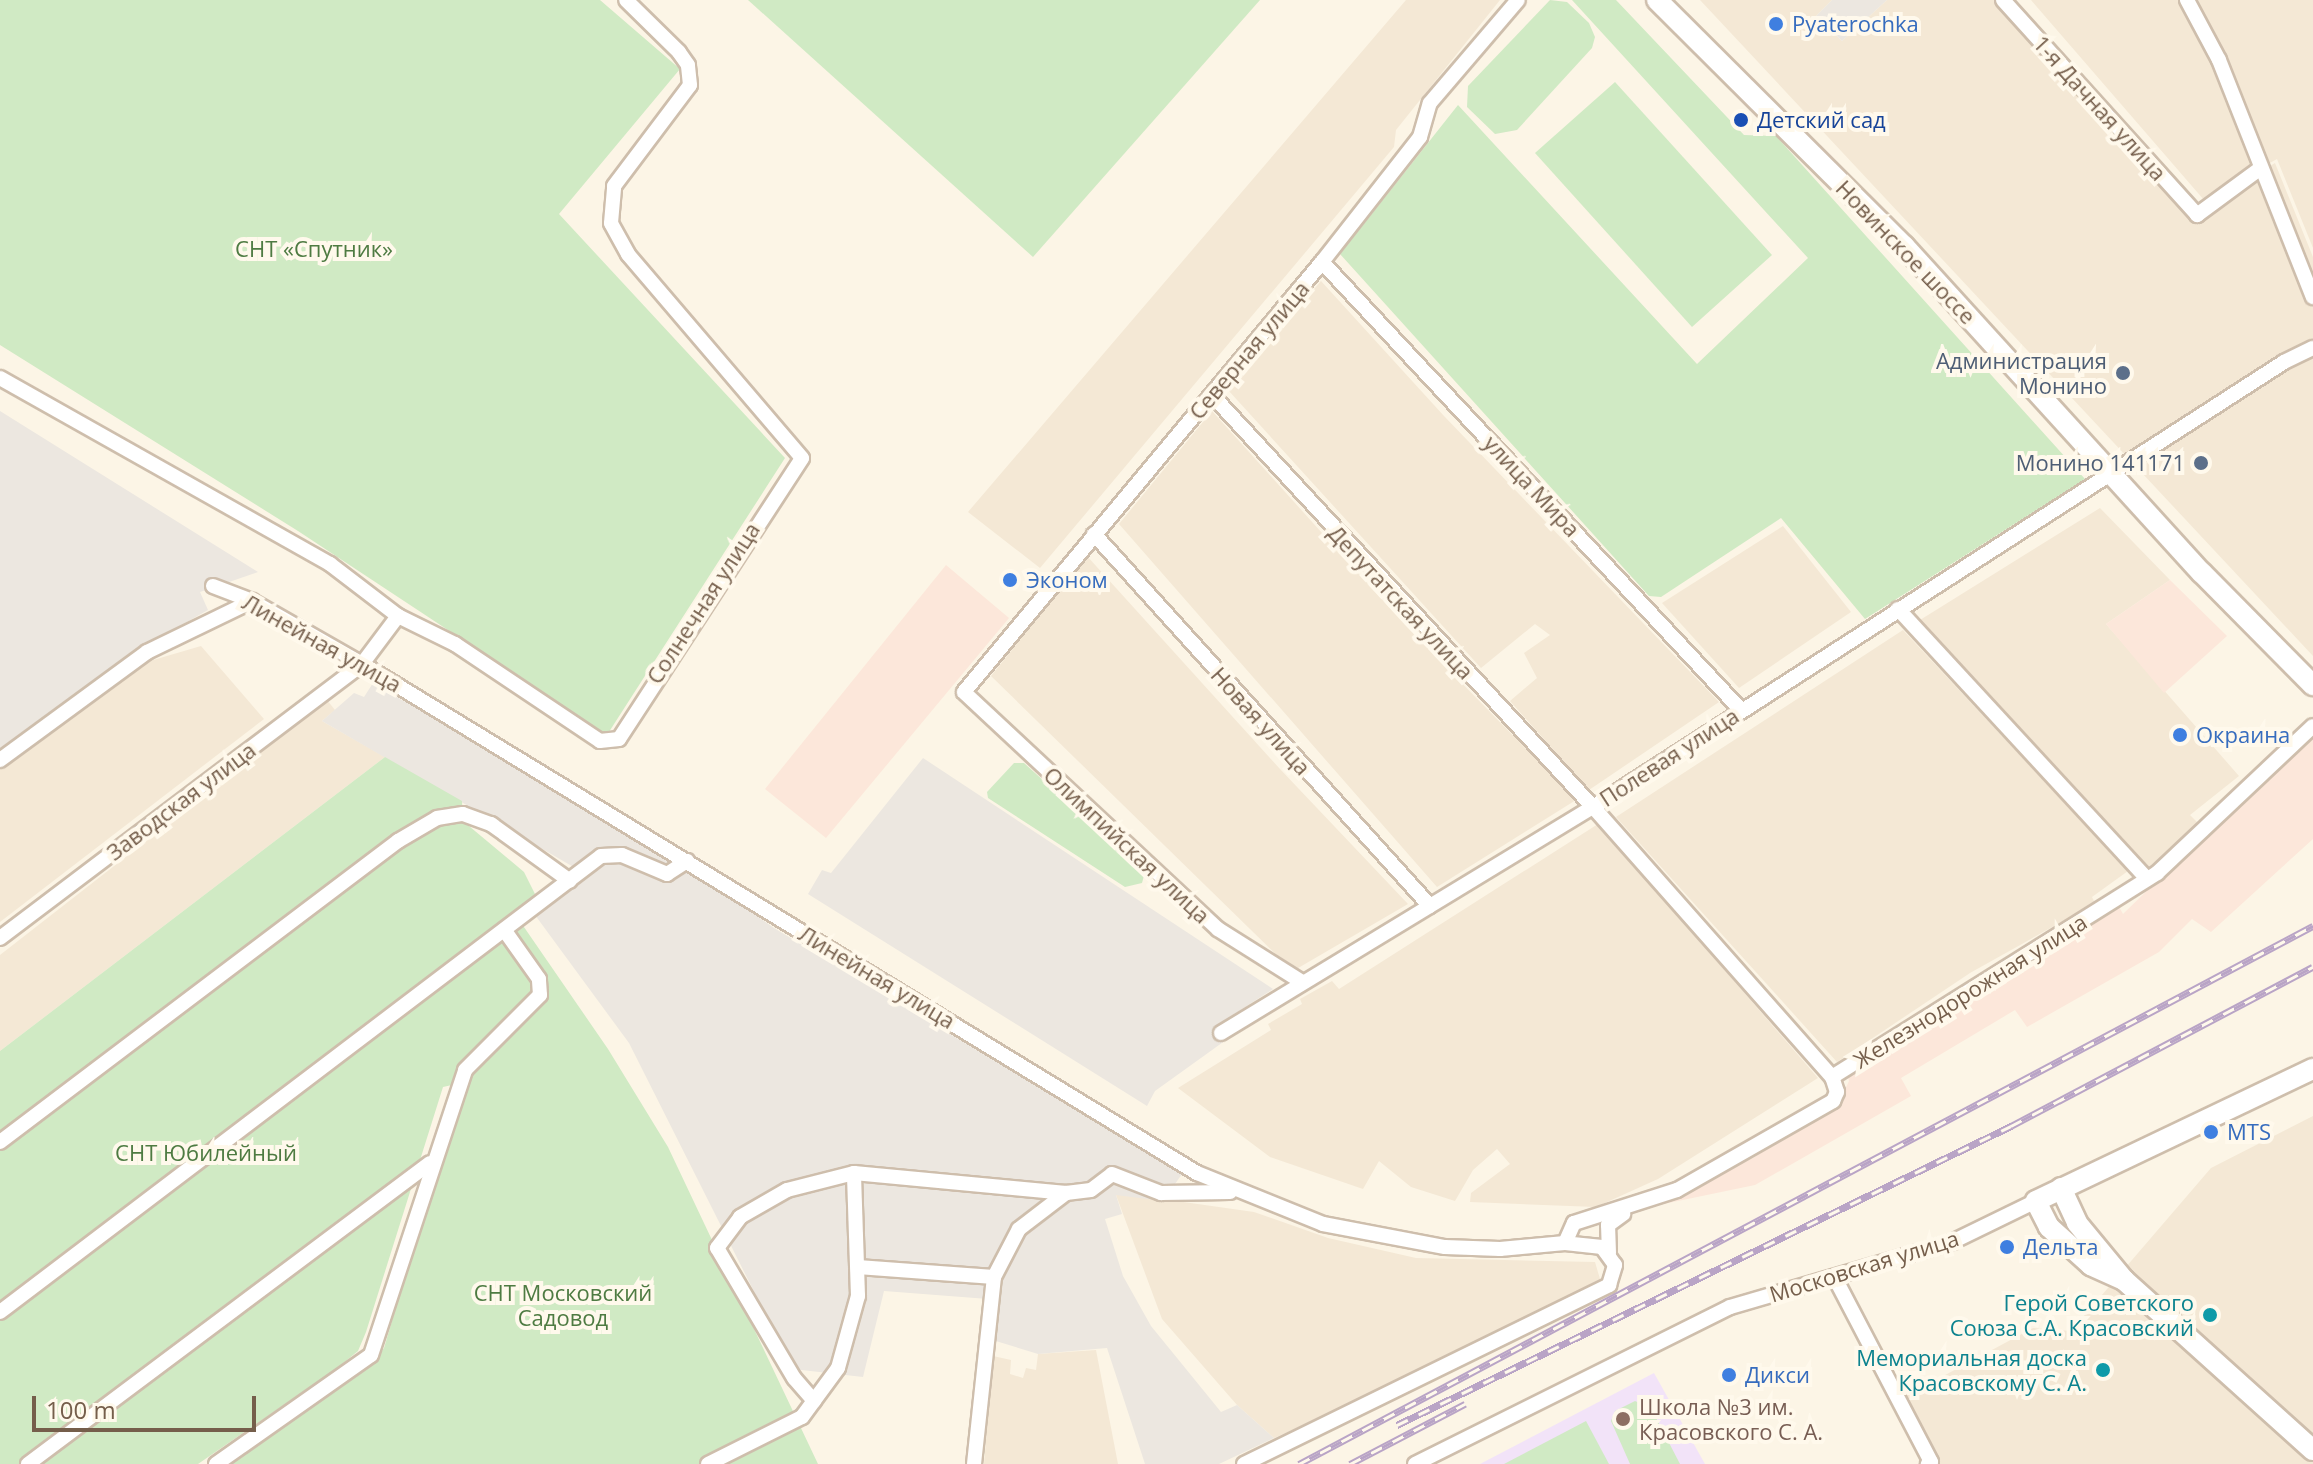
<!DOCTYPE html>
<meta charset="utf-8">
<style>
body{margin:0}
#map{position:relative;width:2313px;height:1464px;overflow:hidden;background:#fcf5e6;font-family:"Open Sans",sans-serif}
div>[style]{position:absolute}
[style*='--x']{left:calc(var(--x)*1px);top:calc(var(--y)*1px);width:calc(var(--w)*1px);rotate:calc(var(--a)*1deg)}
.residential>*{inset:0;background:#f4e8d5}
.commercial>*{inset:0;background:#fce7da}
.industrial>*{inset:0;background:#ece7e0}
.education>*{inset:0;background:#f2e3f8}
.green>*{inset:0;background:#d0eac4}
.roads{filter:drop-shadow(2px 0 #cebeac) drop-shadow(-2px 0 #cebeac) drop-shadow(0 2px #cebeac) drop-shadow(0 -2px #cebeac)}
.street>*{height:14px;margin:-7px;padding:0 7px;transform-origin:7px;border-radius:7px;background:#fff}
.secondary>*{height:20px;margin:-10px;padding:0 10px;transform-origin:10px;border-radius:10px;background:#fff}
.rail>*{height:7px;margin-top:-3.5px;transform-origin:0;background:repeating-linear-gradient(90deg,#fff9ec 0 12px,#b9a4c6 0 24px);box-sizing:border-box;border-block:2px solid #b9a4c6}
.dots>*{width:22px;height:22px;translate:-50% -50%;box-sizing:border-box;border:4px solid #fff9ec;border-radius:50%}
span{translate:-50% -50%;white-space:nowrap;text-align:center;line-height:1.15;-webkit-text-stroke:8px #fff9ec;paint-order:stroke}
.shop-label{font-size:22px;color:#366cbe}
.left{translate:0 -50%;text-align:left}
.street-label{font-size:22px;color:#755e4b}
.transit-label{font-size:22px;color:#164399}
.park-label{font-size:22px;color:#4e7b42}
.service-label{font-size:22px;color:#4e5e75}
.right{translate:-100% -50%;text-align:right}
.culture-label{font-size:22px;color:#0d838f}
.education-label{font-size:22px;color:#785e54}
.scale{position:absolute;left:32px;top:1396px;width:224px;height:36px;box-sizing:border-box;border:4px solid #755e4b;border-top:0;padding-left:10px;font-size:24px;line-height:28px;white-space:nowrap;color:#755e4b;-webkit-text-stroke:6px #fff9ec;paint-order:stroke}
</style>
<div id="map">
<div class="residential">
<i style="clip-path:polygon(1406px 0,1500px 0,1396px 130px,1394px 147px,1040px 568px,968px 512px)"></i>
<i style="clip-path:polygon(1700px 0,1832px 0,1816px 16px,1842px 41px,1887px 0,2012px 0,2198px 208px,2275px 163px,2313px 257px,2313px 656px)"></i>
<i style="clip-path:polygon(2031px 0,2313px 0,2313px 248px,2277px 159px,2204px 200px)"></i>
<i style="clip-path:polygon(1321px 281px,1444px 416px,1719px 702px,1589px 790px,1510px 701px,1537px 678px,1524px 653px,1550px 635px,1535px 624px,1481px 668px,1228px 390px)"></i>
<i style="clip-path:polygon(1212px 411px,1405px 625px,1576px 800px,1437px 887px,1119px 524px)"></i>
<i style="clip-path:polygon(2100px 508px,2170px 580px,2106px 624px,2239px 776px,2190px 815px,2198px 823px,2194px 830px,2146px 869px,1920px 620px)"></i>
<i style="clip-path:polygon(1783px 526px,1851px 612px,1739px 688px,1662px 603px)"></i>
<i style="clip-path:polygon(1087px 556px,1280px 769px,1408px 904px,1293px 971px,991px 676px)"></i>
<i style="clip-path:polygon(1903px 630px,2128px 871px,2092px 897px,2095px 903px,1970px 973px,1837px 1062px,1616px 817px)"></i>
<i style="clip-path:polygon(201px 646px,264px 719px,0 922px,0 769px,143px 663px)"></i>
<i style="clip-path:polygon(327px 700px,335px 710px,322px 721px,385px 757px,0 1051px,0 955px)"></i>
<i style="clip-path:polygon(1598px 824px,1818px 1078px,1658px 1179px,1596px 1207px,1470px 1202px,1471px 1193px,1510px 1164px,1497px 1149px,1473px 1170px,1455px 1201px,1411px 1187px,1379px 1161px,1363px 1189px,1270px 1157px,1178px 1088px,1271px 1030px,1268px 1024px,1302px 1004px,1300px 999px,1332px 981px,1339px 989px)"></i>
<i style="clip-path:polygon(2313px 1116px,2313px 1464px,1938px 1464px,1904px 1397px,2033px 1328px,2071px 1331px,2211px 1168px)"></i>
<i style="clip-path:polygon(1120px 1193px,1254px 1212px,1328px 1238px,1416px 1258px,1595px 1262px,1600px 1279px,1412px 1378px,1274px 1438px,1237px 1405px,1162px 1319px,1116px 1195px)"></i>
<i style="clip-path:polygon(1096px 1350px,1118px 1464px,984px 1464px,993px 1356px,1011px 1360px,1010px 1374px,1023px 1378px,1026px 1368px,1036px 1370px,1038px 1354px)"></i>
</div>
<div class="commercial">
<i style="clip-path:polygon(946px 565px,1009px 618px,826px 838px,765px 789px)"></i>
<i style="clip-path:polygon(2170px 580px,2227px 636px,2164px 693px,2106px 624px)"></i>
<i style="clip-path:polygon(2313px 729px,2313px 839px,2211px 932px,2192px 919px,2159px 952px,2027px 1027px,2015px 1010px,1901px 1078px,1911px 1096px,1755px 1185px,1649px 1207px,1753px 1158px,1839px 1102px,1849px 1081px,1846px 1069px,2118px 905px,2123px 914px)"></i>
</div>
<div class="industrial">
<i style="clip-path:polygon(1832px 0,1887px 0,1842px 41px,1816px 16px)"></i>
<i style="clip-path:polygon(0 411px,258px 572px,200px 592px,208px 610px,164px 635px,0 756px)"></i>
<i style="clip-path:polygon(373px 683px,677px 860px,774px 928px,1182px 1174px,1163px 1201px,1116px 1195px,1122px 1214px,1105px 1219px,1123px 1276px,1151px 1326px,1221px 1412px,1237px 1405px,1274px 1438px,1219px 1464px,1145px 1464px,1107px 1348px,1038px 1354px,986px 1338px,988px 1299px,884px 1291px,863px 1377px,793px 1369px,629px 1043px,535px 915px,589px 876px,322px 721px,354px 693px,364px 697px)"></i>
<i style="clip-path:polygon(923px 758px,1273px 989px,1217px 1025px,1226px 1040px,1155px 1091px,1147px 1106px,808px 894px,822px 870px,831px 873px)"></i>
</div>
<div class="education">
<i style="clip-path:polygon(1654px 1373px,1705px 1464px,1480px 1464px)"></i>
</div>
<div class="green">
<i style="clip-path:polygon(0 0,600px 0,680px 69px,559px 214px,785px 458px,607px 735px,298px 531px,0 345px)"></i>
<i style="clip-path:polygon(748px 0,1260px 0,1033px 257px)"></i>
<i style="clip-path:polygon(1550px 0,1567px 2px,1589px 23px,1595px 37px,1592px 48px,1517px 130px,1495px 134px,1467px 107px,1468px 86px)"></i>
<i style="clip-path:polygon(1572px 0,1616px 0,1744px 135px,1776px 136px,2085px 479px,1865px 619px,1781px 518px,1661px 597px,1649px 596px,1340px 254px,1458px 105px,1697px 364px,1808px 258px)"></i>
<i style="clip-path:polygon(1615px 82px,1772px 255px,1692px 327px,1535px 153px)"></i>
<i style="clip-path:polygon(385px 757px,462px 801px,463px 821px,524px 872px,535px 894px,515px 914px,608px 1049px,668px 1147px,818px 1464px,230px 1464px,370px 1367px,384px 1348px,436px 1172px,470px 1081px,443px 1087px,366px 1332px,358px 1351px,336px 1369px,198px 1464px,0 1464px,0 1051px)"></i>
<i style="clip-path:polygon(1014px 763px,1024px 763px,1145px 872px,1142px 883px,1125px 887px,988px 798px,987px 792px)"></i>
<i style="clip-path:polygon(1635px 1401px,1651px 1408px,1680px 1464px,1630px 1464px,1611px 1421px,1615px 1411px)"></i>
<i style="clip-path:polygon(1586px 1421px,1609px 1464px,1504px 1464px)"></i>
</div>
<div class="roads">
<div class="street">
<i style="--x:2003;--y:0;--w:290;--a:47.9"></i>
<i style="--x:2197;--y:215;--w:79;--a:-36.3"></i>
<i style="--x:2187;--y:0;--w:68;--a:61.9"></i>
<i style="--x:2219;--y:60;--w:255;--a:68.4"></i>
<i style="--x:1322;--y:262;--w:613;--a:46.92"></i>
<i style="--x:0;--y:378;--w:379;--a:29.4"></i>
<i style="--x:330;--y:564;--w:86;--a:37.4"></i>
<i style="--x:398;--y:616;--w:64;--a:26.2"></i>
<i style="--x:455;--y:644;--w:174;--a:33.8"></i>
<i style="--x:600;--y:741;--w:19;--a:-6"></i>
<i style="--x:619;--y:739;--w:335;--a:-56.9"></i>
<i style="--x:802;--y:458;--w:268;--a:-130.5"></i>
<i style="--x:628;--y:254;--w:35;--a:-119"></i>
<i style="--x:611;--y:223;--w:37;--a:-85"></i>
<i style="--x:614;--y:186;--w:126;--a:-53"></i>
<i style="--x:690;--y:85;--w:20;--a:-96"></i>
<i style="--x:688;--y:65;--w:16;--a:-125"></i>
<i style="--x:679;--y:52;--w:74;--a:-135.5"></i>
<i style="--x:1094;--y:534;--w:501;--a:47.91"></i>
<i style="--x:213;--y:586;--w:42;--a:21"></i>
<i style="--x:252;--y:601;--w:127;--a:29.8"></i>
<i style="--x:362;--y:664;--w:978;--a:31.37"></i>
<i style="--x:1197;--y:1173;--w:136;--a:22"></i>
<i style="--x:1323;--y:1224;--w:124;--a:10.7"></i>
<i style="--x:1445;--y:1247;--w:55;--a:2.1"></i>
<i style="--x:1500;--y:1249;--w:65;--a:-5.3"></i>
<i style="--x:1565;--y:1243;--w:22;--a:-66"></i>
<i style="--x:1574;--y:1223;--w:108;--a:-17.8"></i>
<i style="--x:1677;--y:1190;--w:180;--a:-29.7"></i>
<i style="--x:1833;--y:1101;--w:10;--a:-66"></i>
<i style="--x:1837;--y:1092;--w:16;--a:-108"></i>
<i style="--x:1832;--y:1077;--w:361;--a:-131.5"></i>
<i style="--x:1593;--y:807;--w:561;--a:-132.76"></i>
<i style="--x:1898;--y:609;--w:367;--a:47.3"></i>
<i style="--x:0;--y:760;--w:182;--a:-36.3"></i>
<i style="--x:147;--y:652;--w:117;--a:-25.9"></i>
<i style="--x:0;--y:938;--w:454;--a:-37.1"></i>
<i style="--x:362;--y:664;--w:60;--a:-53.1"></i>
<i style="--x:1302;--y:982;--w:99;--a:-147.8"></i>
<i style="--x:1218;--y:929;--w:347;--a:-137"></i>
<i style="--x:964;--y:692;--w:560;--a:-50.22"></i>
<i style="--x:1322;--y:262;--w:159;--a:-51.9"></i>
<i style="--x:1420;--y:137;--w:35;--a:-74"></i>
<i style="--x:1430;--y:103;--w:135;--a:-49.5"></i>
<i style="--x:1221;--y:1033;--w:435;--a:-31.3"></i>
<i style="--x:1593;--y:807;--w:822;--a:-32.78"></i>
<i style="--x:2284;--y:362;--w:32;--a:-26"></i>
<i style="--x:1832;--y:1077;--w:384;--a:-32.1"></i>
<i style="--x:2157;--y:873;--w:214;--a:-43.3"></i>
<i style="--x:0;--y:1142;--w:499;--a:-37.1"></i>
<i style="--x:398;--y:841;--w:45;--a:-30.5"></i>
<i style="--x:437;--y:818;--w:26;--a:-9"></i>
<i style="--x:463;--y:814;--w:30;--a:20"></i>
<i style="--x:491;--y:824;--w:97;--a:35.8"></i>
<i style="--x:1609;--y:1253;--w:28;--a:-92"></i>
<i style="--x:1608;--y:1225;--w:19;--a:-36"></i>
<i style="--x:858;--y:1267;--w:136;--a:4.2"></i>
<i style="--x:1836;--y:1280;--w:205;--a:62.4"></i>
<i style="--x:1931;--y:1462;--w:4;--a:146"></i>
<i style="--x:0;--y:1312;--w:754;--a:-37.19"></i>
<i style="--x:601;--y:856;--w:21;--a:-3"></i>
<i style="--x:622;--y:855;--w:49;--a:22.9"></i>
<i style="--x:667;--y:874;--w:24;--a:-33"></i>
<i style="--x:814;--y:1401;--w:30;--a:-131"></i>
<i style="--x:794;--y:1378;--w:151;--a:-120.6"></i>
<i style="--x:717;--y:1248;--w:39;--a:-53"></i>
<i style="--x:740;--y:1217;--w:54;--a:-29.9"></i>
<i style="--x:787;--y:1190;--w:69;--a:-14.2"></i>
<i style="--x:854;--y:1173;--w:213;--a:5.4"></i>
<i style="--x:1066;--y:1193;--w:25;--a:-7"></i>
<i style="--x:1091;--y:1190;--w:26;--a:-37"></i>
<i style="--x:1112;--y:1174;--w:53;--a:21.2"></i>
<i style="--x:1161;--y:1193;--w:69;--a:-0.8"></i>
<i style="--x:28;--y:1464;--w:502;--a:-36.82"></i>
<i style="--x:216;--y:1464;--w:189;--a:-35.1"></i>
<i style="--x:371;--y:1355;--w:300;--a:-71.7"></i>
<i style="--x:465;--y:1070;--w:106;--a:-45"></i>
<i style="--x:540;--y:995;--w:16;--a:-94"></i>
<i style="--x:539;--y:979;--w:59;--a:-125.3"></i>
<i style="--x:708;--y:1464;--w:105;--a:-26.6"></i>
<i style="--x:802;--y:1417;--w:61;--a:-53.7"></i>
<i style="--x:838;--y:1368;--w:75;--a:-74.5"></i>
<i style="--x:858;--y:1296;--w:123;--a:-91.9"></i>
<i style="--x:974;--y:1464;--w:188;--a:-83.9"></i>
<i style="--x:994;--y:1277;--w:54;--a:-62.5"></i>
<i style="--x:1019;--y:1229;--w:59;--a:-37.5"></i>
<i style="--x:1244;--y:1464;--w:407;--a:-26.1"></i>
<i style="--x:1609;--y:1285;--w:21;--a:-73"></i>
<i style="--x:1615;--y:1265;--w:22;--a:-126"></i>
<i style="--x:1602;--y:1247;--w:37;--a:-174"></i>
<i style="--x:1415;--y:1464;--w:352;--a:-26.5"></i>
<i style="--x:1730;--y:1307;--w:231;--a:-16.3"></i>
<i style="--x:1952;--y:1242;--w:93;--a:-26"></i>
</div>
<div class="secondary">
<i style="--x:1657;--y:0;--w:349;--a:44.9"></i>
<i style="--x:1904;--y:246;--w:442;--a:47.7"></i>
<i style="--x:2202;--y:573;--w:158;--a:45.3"></i>
<i style="--x:2061;--y:1188;--w:38;--a:65"></i>
<i style="--x:2077;--y:1223;--w:74;--a:50.5"></i>
<i style="--x:2124;--y:1280;--w:254;--a:42"></i>
<i style="--x:2124;--y:1280;--w:36;--a:-156"></i>
<i style="--x:2091;--y:1265;--w:57;--a:-137.9"></i>
<i style="--x:2049;--y:1227;--w:29;--a:-117"></i>
<i style="--x:2036;--y:1201;--w:307;--a:-25.5"></i>
</div>
</div>
<div class="rail">
<i style="--x:1397;--y:1425;--w:683;--a:-25.96"></i>
<i style="--x:2011;--y:1126;--w:341;--a:-27.8"></i>
<i style="--x:1299;--y:1464;--w:1148;--a:-27.95"></i>
<i style="--x:1350;--y:1464;--w:130;--a:-27.6"></i>
</div>
<div class="dots">
<i style="left:1776px;top:24px;background:#3f7fe0"></i>
<i style="left:1741px;top:120px;background:#1a4fb4"></i>
<i style="left:2123px;top:373px;background:#5c6f8a"></i>
<i style="left:2201px;top:463px;background:#5c6f8a"></i>
<i style="left:1010px;top:580px;background:#3f7fe0"></i>
<i style="left:2180px;top:735px;background:#3f7fe0"></i>
<i style="left:2211px;top:1132px;background:#3f7fe0"></i>
<i style="left:2007px;top:1247px;background:#3f7fe0"></i>
<i style="left:2210px;top:1315px;background:#0f9aa8"></i>
<i style="left:2103px;top:1370px;background:#0f9aa8"></i>
<i style="left:1729px;top:1375px;background:#3f7fe0"></i>
<i style="left:1623px;top:1419px;background:#8d6e63"></i>
</div>
<div class="shop-label">
<span class="left" style="left:1792px;top:24px">Pyaterochka</span>
<span class="left" style="left:1026px;top:580px">Эконом</span>
<span class="left" style="left:2196px;top:735px">Окраина</span>
<span class="left" style="left:2227px;top:1132px">MTS</span>
<span class="left" style="left:2023px;top:1247px">Дельта</span>
<span class="left" style="left:1745px;top:1375px">Дикси</span>
</div>
<div class="street-label">
<span style="left:2100px;top:108px;rotate:48deg">1-я Дачная улица</span>
<span style="left:1906px;top:252px;rotate:46deg">Новинское шоссе</span>
<span style="left:1249px;top:350px;rotate:-50deg">Северная улица</span>
<span style="left:1532px;top:486px;rotate:47deg">улица Мира</span>
<span style="left:1401px;top:602px;rotate:47deg">Депутатская улица</span>
<span style="left:703px;top:603px;rotate:-57deg">Солнечная улица</span>
<span style="left:322px;top:643px;rotate:29deg">Линейная улица</span>
<span style="left:1261px;top:721px;rotate:48deg">Новая улица</span>
<span style="left:1669px;top:757px;rotate:-33deg">Полевая улица</span>
<span style="left:181px;top:801px;rotate:-37deg">Заводская улица</span>
<span style="left:1127px;top:845px;rotate:43deg">Олимпийская улица</span>
<span style="left:877px;top:977px;rotate:31deg">Линейная улица</span>
<span style="left:1970px;top:991px;rotate:-32deg">Железнодорожная улица</span>
<span style="left:1864px;top:1266px;rotate:-17deg">Московская улица</span>
</div>
<div class="transit-label">
<span class="left" style="left:1757px;top:120px">Детский сад</span>
</div>
<div class="park-label">
<span style="left:314px;top:249px">СНТ «Спутник»</span>
<span style="left:206px;top:1153px">СНТ Юбилейный</span>
<span style="left:563px;top:1305px">СНТ Московский<br>Садовод</span>
</div>
<div class="service-label">
<span class="right" style="left:2107px;top:373px">Администрация<br>Монино</span>
<span class="right" style="left:2185px;top:463px">Монино 141171</span>
</div>
<div class="culture-label">
<span class="right" style="left:2194px;top:1315px">Герой Советского<br>Союза С.А. Красовский</span>
<span class="right" style="left:2087px;top:1370px">Мемориальная доска<br>Красовскому С. А.</span>
</div>
<div class="education-label">
<span class="left" style="left:1639px;top:1419px">Школа №3 им.<br>Красовского С. А.</span>
</div>
<div class="scale">100 m</div>
</div>
